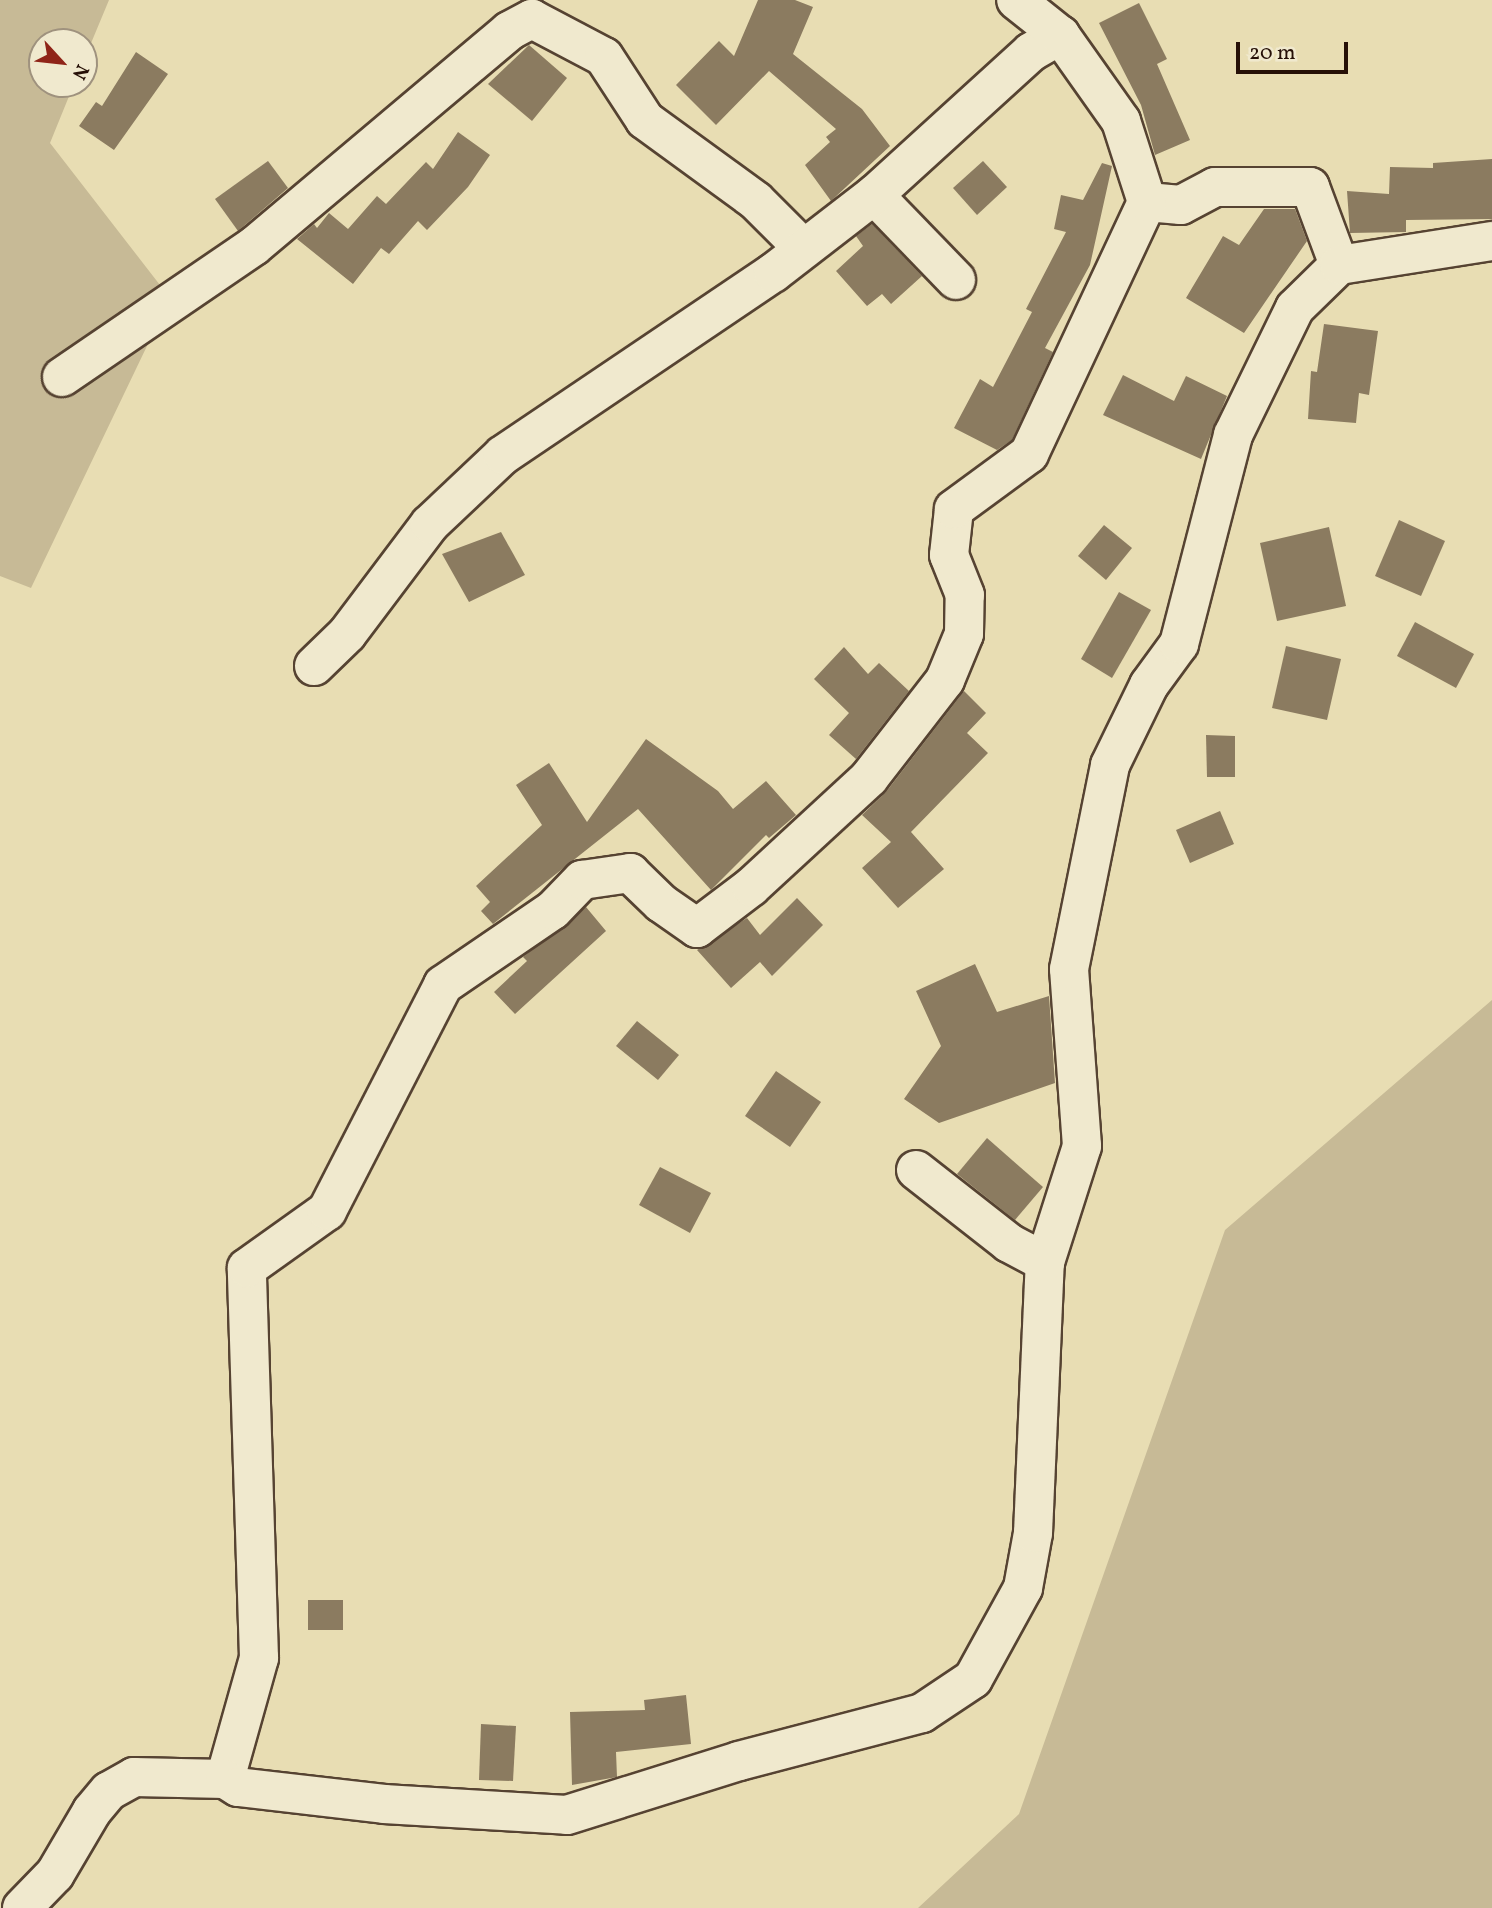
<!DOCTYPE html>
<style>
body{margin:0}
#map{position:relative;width:1492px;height:1908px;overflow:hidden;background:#e8ddb3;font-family:Vollkorn,serif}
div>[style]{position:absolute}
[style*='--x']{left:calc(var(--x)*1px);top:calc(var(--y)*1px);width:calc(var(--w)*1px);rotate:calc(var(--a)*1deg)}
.green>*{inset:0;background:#c7ba96}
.building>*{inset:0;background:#8b7b60}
.roads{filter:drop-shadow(2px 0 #564332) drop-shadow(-2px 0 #564332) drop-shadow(0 2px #564332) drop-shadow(0 -2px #564332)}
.minor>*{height:38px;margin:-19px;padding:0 19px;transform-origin:19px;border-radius:19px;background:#f0e9ce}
span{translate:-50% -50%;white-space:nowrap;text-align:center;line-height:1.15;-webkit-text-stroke:5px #f0e9ce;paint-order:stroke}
.north{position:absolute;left:28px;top:28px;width:70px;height:70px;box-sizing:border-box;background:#f0e9ce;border:2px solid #9f927e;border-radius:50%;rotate:117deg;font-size:19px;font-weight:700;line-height:28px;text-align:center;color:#261007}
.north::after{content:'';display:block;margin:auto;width:24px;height:32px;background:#8f2418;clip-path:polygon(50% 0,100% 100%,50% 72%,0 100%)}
.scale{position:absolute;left:1236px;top:42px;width:112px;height:32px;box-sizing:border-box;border:4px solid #261007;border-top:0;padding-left:9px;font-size:21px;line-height:24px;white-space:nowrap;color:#261007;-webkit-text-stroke:5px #f0e9ce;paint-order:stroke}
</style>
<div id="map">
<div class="green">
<i style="clip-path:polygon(0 0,109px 0,84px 60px,84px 42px,42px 42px,42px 84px,74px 84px,50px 143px,170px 298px,31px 588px,0 576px)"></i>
<i style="clip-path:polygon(1492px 1000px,1492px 1908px,918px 1908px,1019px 1814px,1225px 1230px)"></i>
</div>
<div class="building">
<i style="clip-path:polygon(758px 0,795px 0,813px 7px,793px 54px,862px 109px,890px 146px,831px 201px,805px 165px,830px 142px,826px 137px,836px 129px,769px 71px,716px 125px,676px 85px,719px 41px,734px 56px)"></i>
<i style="clip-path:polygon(1139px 3px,1167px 59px,1157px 64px,1190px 140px,1155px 155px,1141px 105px,1099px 23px)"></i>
<i style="clip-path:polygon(529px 45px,567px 78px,532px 121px,488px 84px)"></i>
<i style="clip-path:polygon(136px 52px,168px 74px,114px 150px,79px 126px,96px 102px,102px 106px)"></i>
<i style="clip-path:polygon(458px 132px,490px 155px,468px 187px,427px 230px,418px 221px,389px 254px,381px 248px,353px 284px,297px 239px,314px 224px,317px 228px,329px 213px,348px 229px,377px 196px,386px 204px,426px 162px,433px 169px)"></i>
<i style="clip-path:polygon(1492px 159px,1492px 219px,1406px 220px,1406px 232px,1350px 233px,1347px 191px,1389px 194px,1390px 167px,1433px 168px,1433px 163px)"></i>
<i style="clip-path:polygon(268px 161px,288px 188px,238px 231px,215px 199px)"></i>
<i style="clip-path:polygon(983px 161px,1007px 187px,977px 215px,953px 188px)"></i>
<i style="clip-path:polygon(1102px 163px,1112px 166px,1090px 265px,1045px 348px,1053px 352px,1012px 440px,997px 450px,954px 428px,980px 379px,993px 387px,1032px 312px,1026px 309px,1066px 232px,1054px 229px,1061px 195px,1083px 200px)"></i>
<i style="clip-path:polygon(1264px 209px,1295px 209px,1307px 241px,1244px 333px,1186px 298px,1223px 236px,1239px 245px)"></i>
<i style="clip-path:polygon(872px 224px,922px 276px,891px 304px,882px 294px,867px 306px,836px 271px,863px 246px,856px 236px)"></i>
<i style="clip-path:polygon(1324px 324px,1378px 331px,1369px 395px,1359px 393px,1356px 423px,1308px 419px,1311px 371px,1317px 372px)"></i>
<i style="clip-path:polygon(1123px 375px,1174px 401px,1186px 376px,1227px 396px,1201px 459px,1103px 415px)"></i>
<i style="clip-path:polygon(1399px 520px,1445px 541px,1421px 596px,1375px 576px)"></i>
<i style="clip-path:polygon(1104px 525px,1132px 548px,1106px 580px,1078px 556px)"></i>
<i style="clip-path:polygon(1329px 527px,1346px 606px,1277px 621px,1260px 543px)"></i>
<i style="clip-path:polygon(501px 532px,525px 575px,469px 602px,442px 554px)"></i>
<i style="clip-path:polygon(1119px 592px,1151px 610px,1112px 678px,1081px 659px)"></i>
<i style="clip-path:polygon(1415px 622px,1474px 654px,1456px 688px,1397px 656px)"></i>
<i style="clip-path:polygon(1286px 646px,1341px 659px,1327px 720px,1272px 708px)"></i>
<i style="clip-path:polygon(844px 647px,868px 674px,879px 663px,909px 691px,856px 759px,829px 735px,849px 713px,814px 679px)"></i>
<i style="clip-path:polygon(964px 691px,986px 713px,967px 733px,988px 753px,911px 832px,944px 869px,898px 908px,862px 868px,891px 842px,862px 815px,886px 792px)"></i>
<i style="clip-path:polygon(1206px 735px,1235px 736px,1235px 777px,1207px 777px)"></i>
<i style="clip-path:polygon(646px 739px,718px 791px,733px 809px,766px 781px,796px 815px,769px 838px,766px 835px,711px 890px,638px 809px,493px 924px,481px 911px,490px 902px,476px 886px,542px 825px,516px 785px,549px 763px,587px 822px)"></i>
<i style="clip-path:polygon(1220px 811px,1234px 844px,1190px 863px,1176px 830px)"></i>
<i style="clip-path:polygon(797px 898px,823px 925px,772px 976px,760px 962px,731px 988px,697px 950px,747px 918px,760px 935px)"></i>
<i style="clip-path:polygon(586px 907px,606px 931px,515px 1014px,494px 992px,527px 961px,523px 957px)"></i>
<i style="clip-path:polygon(975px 964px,997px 1012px,1049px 996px,1055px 1083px,939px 1123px,904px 1099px,941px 1046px,916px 991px)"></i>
<i style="clip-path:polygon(637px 1021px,679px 1055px,658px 1080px,616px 1046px)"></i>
<i style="clip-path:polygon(776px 1071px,821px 1102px,790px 1147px,745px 1116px)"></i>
<i style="clip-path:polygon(987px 1138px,1043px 1187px,1015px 1220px,957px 1174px)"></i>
<i style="clip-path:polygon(660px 1167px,711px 1193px,690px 1233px,639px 1205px)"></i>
<i style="clip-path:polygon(308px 1600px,343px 1600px,343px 1630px,308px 1630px)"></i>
<i style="clip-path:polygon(686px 1695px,691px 1744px,616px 1752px,617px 1777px,572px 1785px,570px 1712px,645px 1710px,644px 1700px)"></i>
<i style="clip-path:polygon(481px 1724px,516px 1726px,513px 1781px,479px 1780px)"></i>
</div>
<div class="roads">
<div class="minor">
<i style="--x:874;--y:195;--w:118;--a:46"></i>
<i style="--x:1147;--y:202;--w:34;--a:5"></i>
<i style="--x:1181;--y:205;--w:38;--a:-28"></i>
<i style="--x:1215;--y:187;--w:95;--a:0"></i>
<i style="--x:1310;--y:187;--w:83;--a:69.6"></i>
<i style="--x:62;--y:377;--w:232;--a:-34.3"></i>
<i style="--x:254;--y:246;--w:334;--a:-40.1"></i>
<i style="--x:509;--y:31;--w:26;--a:-28"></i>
<i style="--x:532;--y:19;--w:81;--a:27.8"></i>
<i style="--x:604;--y:57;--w:75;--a:56.9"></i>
<i style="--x:645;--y:120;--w:137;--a:36.1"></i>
<i style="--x:756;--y:201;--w:64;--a:45"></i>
<i style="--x:314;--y:666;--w:46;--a:-44.1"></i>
<i style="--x:347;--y:634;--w:138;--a:-53"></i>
<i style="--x:430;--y:524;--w:100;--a:-43.4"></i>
<i style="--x:503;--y:455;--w:326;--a:-34"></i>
<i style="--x:773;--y:273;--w:128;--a:-37.7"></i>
<i style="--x:874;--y:195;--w:212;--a:-42.3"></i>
<i style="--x:1031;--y:52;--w:34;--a:-30"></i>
<i style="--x:916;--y:1170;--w:118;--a:38.1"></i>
<i style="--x:1009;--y:1243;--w:41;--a:27.8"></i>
<i style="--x:225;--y:1779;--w:126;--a:-74.3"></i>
<i style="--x:259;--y:1658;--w:390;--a:-91.8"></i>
<i style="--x:247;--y:1268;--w:98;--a:-35.5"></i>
<i style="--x:327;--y:1211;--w:254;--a:-62.8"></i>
<i style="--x:443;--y:985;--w:133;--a:-34.3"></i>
<i style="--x:553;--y:910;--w:42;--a:-46"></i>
<i style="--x:582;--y:880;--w:49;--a:-8.3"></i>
<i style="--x:630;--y:873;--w:43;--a:44.1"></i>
<i style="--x:661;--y:903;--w:44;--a:34.8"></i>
<i style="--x:697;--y:928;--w:68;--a:-37.2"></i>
<i style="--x:751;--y:887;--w:161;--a:-42.7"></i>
<i style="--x:869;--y:778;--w:124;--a:-52.2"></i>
<i style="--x:945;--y:680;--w:50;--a:-67.6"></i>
<i style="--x:964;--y:634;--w:39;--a:-89"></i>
<i style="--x:965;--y:595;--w:43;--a:-111.8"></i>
<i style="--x:949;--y:555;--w:46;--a:-83.8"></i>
<i style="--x:954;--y:509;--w:93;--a:-36.3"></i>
<i style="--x:1029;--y:454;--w:278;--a:-64.9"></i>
<i style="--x:1147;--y:202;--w:85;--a:-107.8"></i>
<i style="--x:1121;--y:121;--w:105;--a:-125.3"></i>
<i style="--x:1060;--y:35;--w:56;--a:-141.5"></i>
<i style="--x:22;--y:1908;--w:47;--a:-45.9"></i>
<i style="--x:55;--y:1874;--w:73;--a:-59.6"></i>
<i style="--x:92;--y:1811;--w:26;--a:-50"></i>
<i style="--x:109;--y:1791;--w:29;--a:-29"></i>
<i style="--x:134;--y:1777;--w:91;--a:1.3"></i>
<i style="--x:225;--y:1779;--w:15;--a:32"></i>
<i style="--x:238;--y:1787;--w:147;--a:6.6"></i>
<i style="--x:384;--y:1804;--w:183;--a:3.4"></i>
<i style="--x:567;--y:1815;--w:180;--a:-17.4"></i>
<i style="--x:739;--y:1761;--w:189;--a:-14.7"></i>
<i style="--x:922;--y:1713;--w:61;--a:-33.7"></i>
<i style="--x:973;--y:1679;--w:104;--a:-61.2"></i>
<i style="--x:1023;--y:1588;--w:56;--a:-79.7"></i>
<i style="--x:1033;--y:1533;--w:271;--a:-87.5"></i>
<i style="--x:1045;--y:1262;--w:122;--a:-72.3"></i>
<i style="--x:1082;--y:1146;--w:177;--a:-94.2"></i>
<i style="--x:1069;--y:969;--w:208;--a:-78.6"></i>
<i style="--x:1110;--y:765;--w:89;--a:-64"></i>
<i style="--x:1149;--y:685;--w:51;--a:-53.8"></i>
<i style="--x:1179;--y:644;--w:216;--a:-75.5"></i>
<i style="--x:1233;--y:435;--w:141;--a:-64"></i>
<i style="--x:1295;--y:308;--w:62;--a:-44.3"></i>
<i style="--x:1339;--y:265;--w:155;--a:-8.9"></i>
</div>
</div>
<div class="north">N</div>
<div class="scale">20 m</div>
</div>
